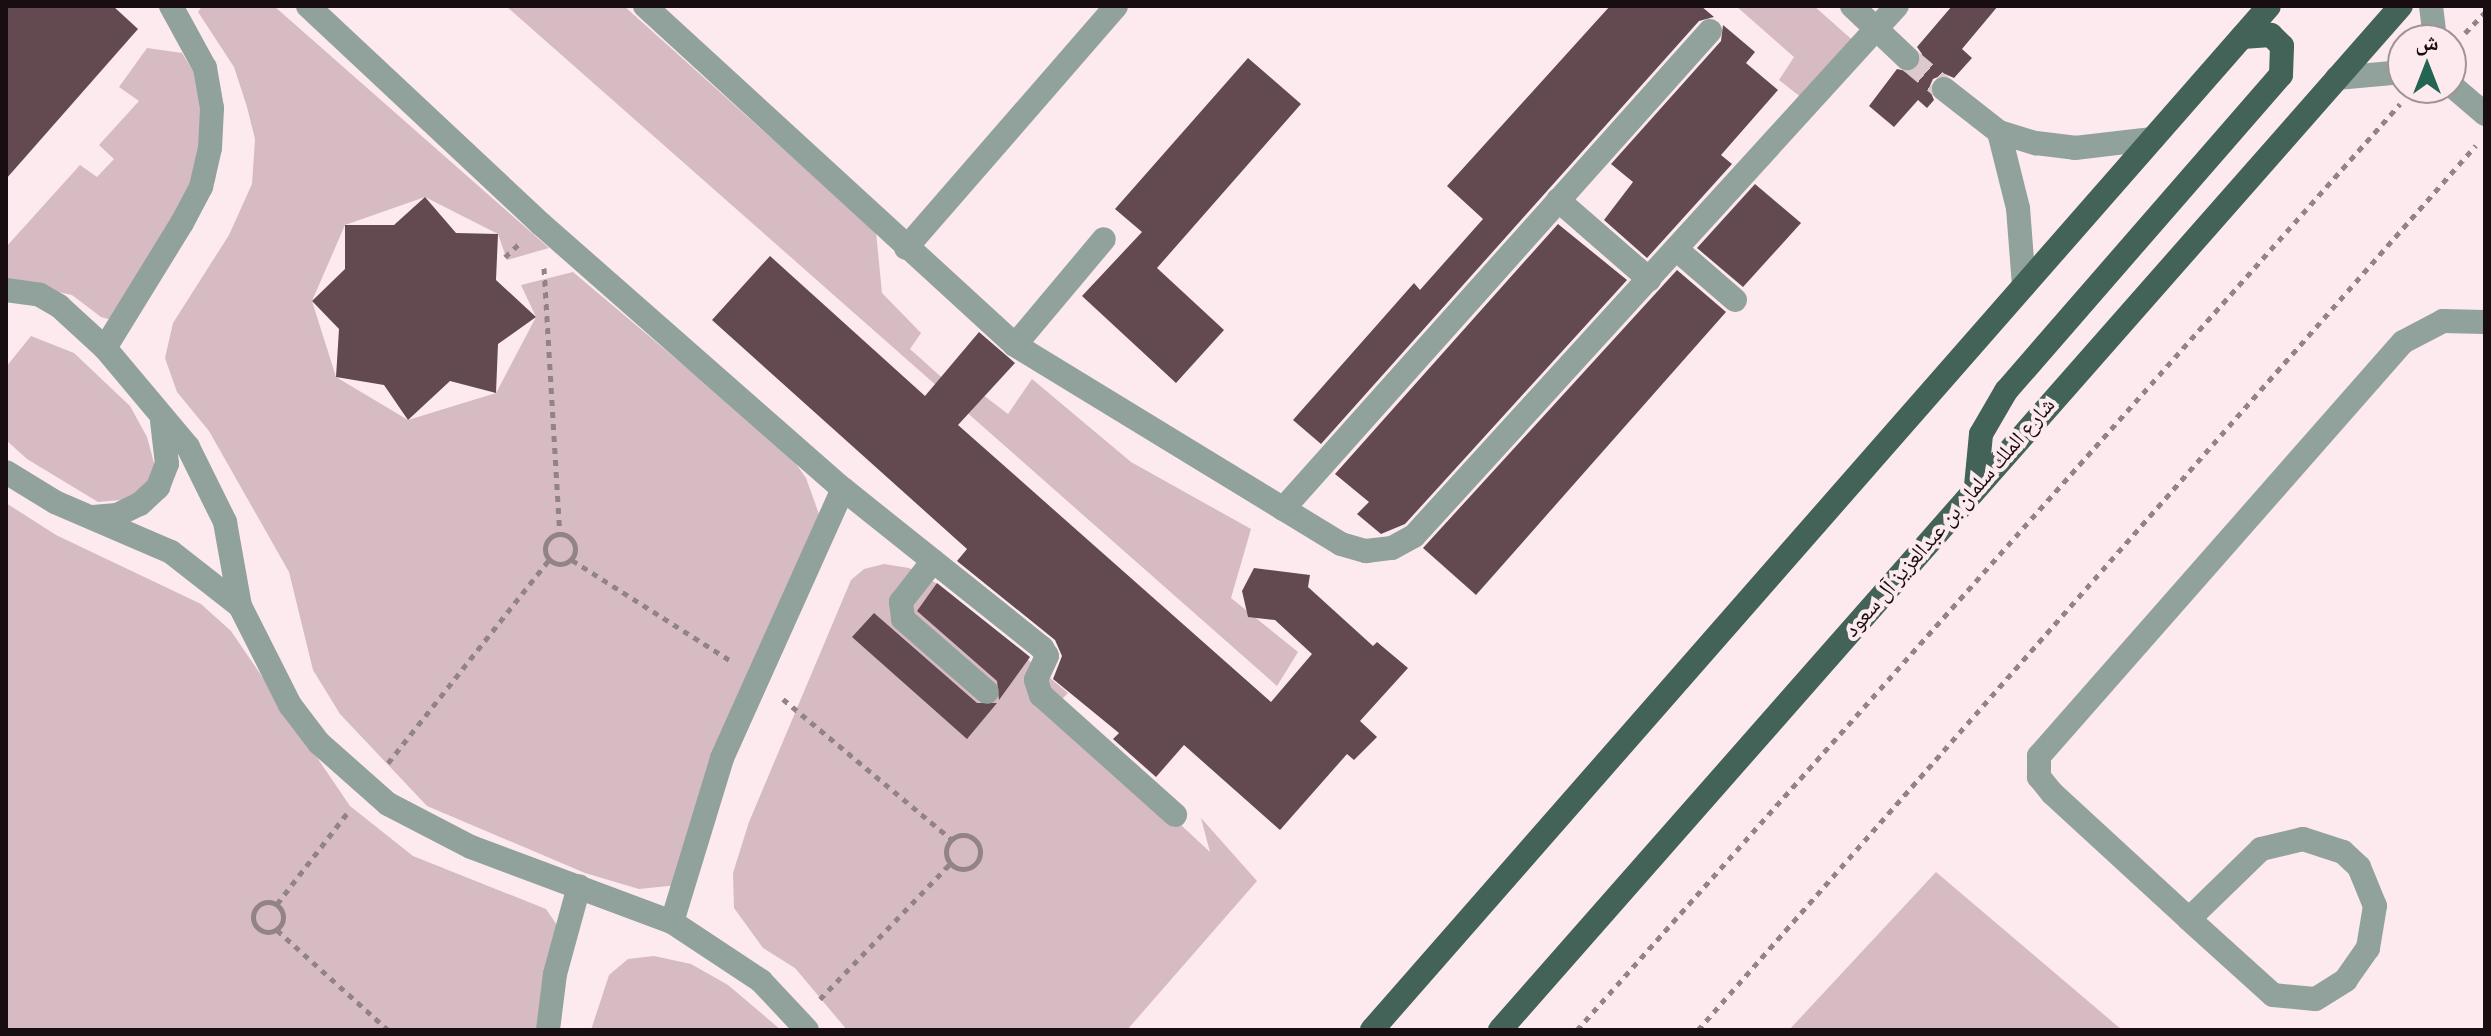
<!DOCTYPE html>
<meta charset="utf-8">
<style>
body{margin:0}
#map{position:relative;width:2491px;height:1036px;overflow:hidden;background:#fdeaee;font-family:Manrope,"Noto Naskh Arabic",sans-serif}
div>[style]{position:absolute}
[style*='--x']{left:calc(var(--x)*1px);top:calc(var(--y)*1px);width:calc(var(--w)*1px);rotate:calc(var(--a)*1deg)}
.green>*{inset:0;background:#d6bbc2}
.building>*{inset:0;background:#634a51}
.minor-tunnel>*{height:24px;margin-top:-12px;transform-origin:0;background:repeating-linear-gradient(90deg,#dbc9cd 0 24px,transparent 0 36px)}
.path>*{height:5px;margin-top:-2.5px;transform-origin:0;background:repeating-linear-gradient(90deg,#928387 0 6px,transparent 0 12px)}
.path>.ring{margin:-2.5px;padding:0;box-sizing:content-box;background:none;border:5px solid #928387;border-radius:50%}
.minor>*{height:24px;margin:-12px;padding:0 12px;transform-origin:12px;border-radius:12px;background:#91a29c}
.major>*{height:24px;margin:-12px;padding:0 12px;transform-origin:12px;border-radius:12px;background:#436258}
span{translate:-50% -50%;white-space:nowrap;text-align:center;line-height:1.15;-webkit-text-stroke:8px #fdeaee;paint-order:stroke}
.street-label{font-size:22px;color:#180e11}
.frame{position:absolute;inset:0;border:8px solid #180e11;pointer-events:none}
.north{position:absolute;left:2387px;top:24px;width:80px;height:80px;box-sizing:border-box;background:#fdeaee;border:2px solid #a19296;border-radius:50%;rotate:0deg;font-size:22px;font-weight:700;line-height:32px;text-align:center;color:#180e11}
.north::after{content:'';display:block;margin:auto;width:28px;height:36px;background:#236452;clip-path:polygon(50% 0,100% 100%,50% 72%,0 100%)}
</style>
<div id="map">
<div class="green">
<i style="clip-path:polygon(202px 6px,274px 6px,549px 248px,507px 260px,498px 234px,425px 197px,345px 225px,312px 301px,336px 377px,408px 420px,496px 393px,536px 317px,521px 285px,573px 272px,789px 454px,806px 478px,824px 528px,678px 885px,639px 889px,585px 873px,427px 806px,340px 714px,313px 670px,289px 572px,209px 431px,177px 392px,165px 358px,173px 323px,229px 235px,252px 184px,255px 139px,247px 107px,234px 67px,198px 12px)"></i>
<i style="clip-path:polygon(506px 6px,624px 6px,876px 232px,882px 293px,921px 333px,910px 349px,959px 393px,966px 382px,1008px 414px,1032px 379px,1131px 462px,1251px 529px,1231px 598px,1298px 652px,1277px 686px)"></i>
<i style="clip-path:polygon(1736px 6px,1814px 6px,1867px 53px,1816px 109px,1779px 80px,1794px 57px)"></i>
<i style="clip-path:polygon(147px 48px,182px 53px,203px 87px,220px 136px,215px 181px,122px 323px,101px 317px,72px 295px,6px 281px,6px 247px,80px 165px,97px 177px,114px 159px,99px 145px,139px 101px,119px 87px)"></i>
<i style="clip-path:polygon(31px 336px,74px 353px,130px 406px,147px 437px,158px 478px,133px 499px,98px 502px,27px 459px,6px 440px,6px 367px)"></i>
<i style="clip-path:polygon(6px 503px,56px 535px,201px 604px,231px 631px,350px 806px,413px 856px,546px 909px,561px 931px,552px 1030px,6px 1030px)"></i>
<i style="clip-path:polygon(884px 564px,909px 568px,936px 583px,1068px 693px,1054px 707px,1210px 852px,1201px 818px,1257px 881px,1127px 1030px,847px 1030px,795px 968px,763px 948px,734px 908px,733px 873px,749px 822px,851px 580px,864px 569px)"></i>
<i style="clip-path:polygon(1936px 872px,2122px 1030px,1789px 1030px)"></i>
<i style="clip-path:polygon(654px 956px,691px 964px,728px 985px,781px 1030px,591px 1030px,609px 975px,628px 959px)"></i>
</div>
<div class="building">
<i style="clip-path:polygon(6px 6px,113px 6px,138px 29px,6px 179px)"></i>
<i style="clip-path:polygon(1610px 6px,1701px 6px,1714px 17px,1699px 21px,1321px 444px,1293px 420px,1414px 283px,1420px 290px,1483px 219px,1447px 186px)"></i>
<i style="clip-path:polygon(1952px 6px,1998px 6px,1962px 49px,1972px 58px,1954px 78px,1945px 74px,1933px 79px,1929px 88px,1934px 100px,1927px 108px,1918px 100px,1894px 127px,1869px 106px,1897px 69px,1911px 72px,1918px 68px,1922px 54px,1917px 47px)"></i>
<i style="clip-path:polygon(1723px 25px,1755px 52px,1746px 63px,1778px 90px,1721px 155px,1732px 164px,1647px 258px,1604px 220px,1633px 182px,1611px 164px,1721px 41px)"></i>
<i style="clip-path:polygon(1248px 58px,1301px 104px,1157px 268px,1224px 330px,1176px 383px,1082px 296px,1142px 232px,1115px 209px)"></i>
<i style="clip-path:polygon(1755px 184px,1801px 223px,1743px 287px,1697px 248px)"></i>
<i style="clip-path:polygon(425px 197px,456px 233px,498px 234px,496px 280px,536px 317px,498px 344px,496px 393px,450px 381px,408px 420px,384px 385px,336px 377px,339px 329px,312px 301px,345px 269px,345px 225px,394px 225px)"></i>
<i style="clip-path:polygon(1558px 224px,1627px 280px,1405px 524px,1381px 534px,1357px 514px,1369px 502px,1335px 474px)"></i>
<i style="clip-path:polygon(770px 256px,925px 396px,979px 332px,1015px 363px,958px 425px,1271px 702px,1312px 654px,1275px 620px,1248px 617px,1242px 591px,1254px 568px,1310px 575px,1308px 587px,1373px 646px,1377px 642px,1408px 668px,1360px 721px,1377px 737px,1354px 760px,1347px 754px,1280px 830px,1184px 745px,1156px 777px,1113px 739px,1119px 733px,1053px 679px,1062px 656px,1055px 640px,957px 561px,967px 549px,712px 320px)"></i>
<i style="clip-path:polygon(1677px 270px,1726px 312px,1476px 595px,1423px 548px)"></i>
<i style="clip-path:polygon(937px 583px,1030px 657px,999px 700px,997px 681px,917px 611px)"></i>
<i style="clip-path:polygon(874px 613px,977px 703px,997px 703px,967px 739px,852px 637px)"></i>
</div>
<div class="minor-tunnel">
<i style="--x:1907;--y:58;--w:48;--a:40"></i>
</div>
<div class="path">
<i style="--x:2465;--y:33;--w:29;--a:-46"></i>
<i style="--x:505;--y:257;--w:19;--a:-43"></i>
<i style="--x:544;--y:268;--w:266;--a:86.6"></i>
<i class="ring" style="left:545px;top:534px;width:25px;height:25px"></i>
<i style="--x:572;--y:560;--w:191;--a:32.4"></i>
<i style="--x:783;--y:699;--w:219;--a:39.8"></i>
<i style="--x:388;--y:763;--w:259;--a:-51.6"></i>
<i class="ring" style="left:946px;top:835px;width:29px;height:29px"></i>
<i class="ring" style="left:253px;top:902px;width:25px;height:25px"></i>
<i style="--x:277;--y:904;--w:118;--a:-52.3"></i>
<i style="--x:277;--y:930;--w:149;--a:42"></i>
<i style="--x:820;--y:999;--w:187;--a:-46.1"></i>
<i style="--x:1577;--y:1030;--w:1239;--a:-48.37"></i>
<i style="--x:1698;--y:1030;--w:1178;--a:-48.68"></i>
</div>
<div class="minor">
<i style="--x:308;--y:6;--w:319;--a:43.1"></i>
<i style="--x:541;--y:224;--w:402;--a:41.3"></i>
<i style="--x:843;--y:489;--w:255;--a:38.6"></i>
<i style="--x:1042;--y:648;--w:9;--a:58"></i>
<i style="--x:1047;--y:656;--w:26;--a:115"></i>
<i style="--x:1036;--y:680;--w:16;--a:72"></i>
<i style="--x:1041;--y:695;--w:180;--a:41.8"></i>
<i style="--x:645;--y:6;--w:502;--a:42.5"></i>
<i style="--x:1015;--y:345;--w:382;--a:31.4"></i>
<i style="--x:1341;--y:544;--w:26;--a:16"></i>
<i style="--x:1366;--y:551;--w:26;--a:-7"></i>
<i style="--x:1392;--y:548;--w:25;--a:-29"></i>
<i style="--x:1414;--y:536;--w:717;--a:-47.66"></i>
<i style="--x:1852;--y:6;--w:76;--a:43.4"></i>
<i style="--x:2431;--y:6;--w:34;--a:83"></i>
<i style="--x:2337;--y:78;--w:66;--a:-5.2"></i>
<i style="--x:2451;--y:85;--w:45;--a:40.5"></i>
<i style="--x:1944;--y:89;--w:70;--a:38"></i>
<i style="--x:1999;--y:132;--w:39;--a:17"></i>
<i style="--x:2036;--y:143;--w:39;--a:7"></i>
<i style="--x:2075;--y:148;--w:78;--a:-6.7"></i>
<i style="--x:1999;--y:132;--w:78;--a:76"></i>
<i style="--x:2018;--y:208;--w:78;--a:85.6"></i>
<i style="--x:1558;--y:200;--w:121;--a:41"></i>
<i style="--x:906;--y:248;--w:320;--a:-49"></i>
<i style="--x:1676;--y:249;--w:78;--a:40.8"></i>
<i style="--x:6;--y:290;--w:34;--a:8"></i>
<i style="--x:40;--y:295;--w:22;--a:30"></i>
<i style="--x:59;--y:306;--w:62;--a:42.4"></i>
<i style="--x:105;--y:348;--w:129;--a:50"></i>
<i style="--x:188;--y:447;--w:84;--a:63.7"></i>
<i style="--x:225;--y:522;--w:85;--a:79.9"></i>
<i style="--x:240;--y:606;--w:88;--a:-142"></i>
<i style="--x:171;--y:552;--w:126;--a:-156.7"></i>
<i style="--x:55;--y:502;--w:57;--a:-148.5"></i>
<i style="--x:1015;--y:345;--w:138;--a:-50"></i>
<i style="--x:105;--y:348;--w:147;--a:-58.4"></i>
<i style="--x:182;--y:223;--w:41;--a:-62.2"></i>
<i style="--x:201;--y:187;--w:40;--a:-77"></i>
<i style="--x:210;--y:148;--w:40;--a:-87.1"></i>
<i style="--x:212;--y:108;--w:41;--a:-99.9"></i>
<i style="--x:205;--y:68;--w:71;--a:-118.7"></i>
<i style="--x:1283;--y:509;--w:641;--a:-48.23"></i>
<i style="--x:93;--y:517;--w:24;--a:-5"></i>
<i style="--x:117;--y:515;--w:25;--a:-26"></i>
<i style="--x:140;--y:504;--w:25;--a:-43"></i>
<i style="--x:158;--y:487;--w:25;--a:-69"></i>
<i style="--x:167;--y:464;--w:43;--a:-96.6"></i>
<i style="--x:933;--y:561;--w:52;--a:128"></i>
<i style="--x:901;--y:602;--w:17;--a:83"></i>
<i style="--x:903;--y:619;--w:111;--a:41"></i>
<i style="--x:240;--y:606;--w:111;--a:63.2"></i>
<i style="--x:290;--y:705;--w:48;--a:52.7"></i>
<i style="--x:319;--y:743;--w:92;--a:41.5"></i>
<i style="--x:388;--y:804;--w:93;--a:27.4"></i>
<i style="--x:471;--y:847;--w:215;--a:20.5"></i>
<i style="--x:672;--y:922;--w:107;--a:33.5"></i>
<i style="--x:761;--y:981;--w:67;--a:46.8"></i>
<i style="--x:2189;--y:919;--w:100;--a:-44.2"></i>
<i style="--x:2261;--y:849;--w:43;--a:-13.4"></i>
<i style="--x:2303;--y:839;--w:42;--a:18"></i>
<i style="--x:2343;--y:852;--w:22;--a:43"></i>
<i style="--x:2359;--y:867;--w:42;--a:67.7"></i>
<i style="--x:2375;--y:906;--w:43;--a:99.5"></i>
<i style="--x:2368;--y:948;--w:39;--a:125"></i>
<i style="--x:2346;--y:980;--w:36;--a:148"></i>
<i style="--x:2315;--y:999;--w:42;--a:-174.6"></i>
<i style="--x:2273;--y:995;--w:113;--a:-137.9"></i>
<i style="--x:2189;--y:919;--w:186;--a:-137.4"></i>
<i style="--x:2052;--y:793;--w:21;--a:-129"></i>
<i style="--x:2039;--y:777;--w:21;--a:-90"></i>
<i style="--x:2039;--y:756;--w:551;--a:-48.68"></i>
<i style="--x:2403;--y:342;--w:45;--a:-27.7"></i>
<i style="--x:2443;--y:321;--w:42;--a:1.4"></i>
<i style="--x:672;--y:922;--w:171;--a:-73"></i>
<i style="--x:722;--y:758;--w:295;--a:-65.8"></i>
<i style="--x:548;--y:1030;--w:56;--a:-82.9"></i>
<i style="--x:555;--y:974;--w:91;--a:-74.7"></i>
</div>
<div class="major">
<i style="--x:1976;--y:486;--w:52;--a:-84.5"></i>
<i style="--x:1981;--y:434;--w:50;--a:-59.8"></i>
<i style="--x:2006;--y:391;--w:419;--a:-49"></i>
<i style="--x:2281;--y:75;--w:29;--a:-88"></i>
<i style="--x:2282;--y:46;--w:16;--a:-135"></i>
<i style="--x:2271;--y:35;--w:29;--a:176"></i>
<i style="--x:1372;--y:1030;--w:1361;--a:-48.78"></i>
<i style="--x:1500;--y:1030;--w:1364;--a:-48.66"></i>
</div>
<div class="street-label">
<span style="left:1949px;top:517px;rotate:-49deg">شارع الملك سلمان بن عبدالعزيز آل سعود</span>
</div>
<div class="frame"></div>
<div class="north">ش</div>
</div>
